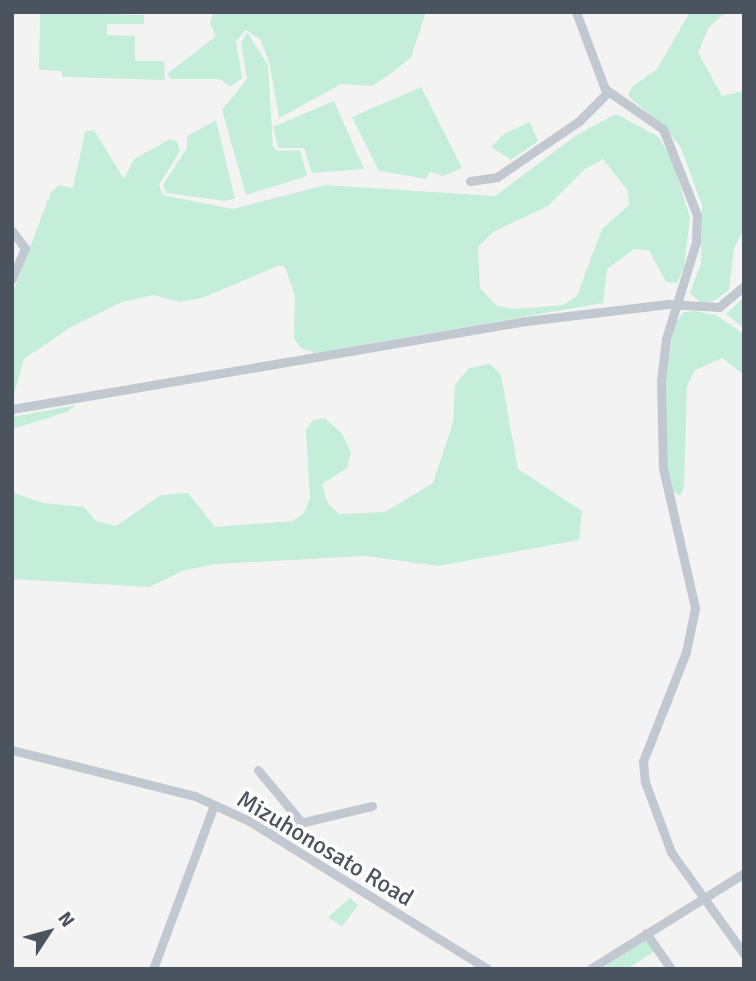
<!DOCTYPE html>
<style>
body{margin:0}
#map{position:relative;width:756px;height:981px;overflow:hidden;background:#f4f3f3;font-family:Signika,sans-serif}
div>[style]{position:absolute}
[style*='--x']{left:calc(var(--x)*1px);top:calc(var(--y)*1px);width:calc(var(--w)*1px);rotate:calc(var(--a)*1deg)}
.green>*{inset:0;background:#c5eeda}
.minor>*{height:9px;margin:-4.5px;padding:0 4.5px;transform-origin:4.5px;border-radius:4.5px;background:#c1c8d0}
span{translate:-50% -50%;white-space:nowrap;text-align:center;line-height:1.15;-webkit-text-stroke:7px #fff;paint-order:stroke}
.street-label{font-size:24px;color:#4b535f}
.frame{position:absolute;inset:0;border:14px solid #4b535f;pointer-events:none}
.north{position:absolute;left:14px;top:897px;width:70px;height:70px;-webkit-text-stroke:5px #fff;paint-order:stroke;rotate:54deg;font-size:19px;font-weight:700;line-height:28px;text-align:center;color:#4b535f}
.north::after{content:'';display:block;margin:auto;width:24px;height:32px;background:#4b535f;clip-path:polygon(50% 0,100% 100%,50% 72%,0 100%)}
</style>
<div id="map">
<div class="green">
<i style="clip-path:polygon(213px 12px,426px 12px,411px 57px,393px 72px,372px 86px,341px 84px,279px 118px,269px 61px,260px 39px,246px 30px,236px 41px,242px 78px,230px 87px,220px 79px,171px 79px,167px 74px,216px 36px,210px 23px)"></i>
<i style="clip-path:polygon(690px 12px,726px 12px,709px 27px,698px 52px,722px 96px,744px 91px,744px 230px,734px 248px,729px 290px,714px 301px,701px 303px,690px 293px,701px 263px,702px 205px,681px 148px,665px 127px,628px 96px,632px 87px,657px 69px)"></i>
<i style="clip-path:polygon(40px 13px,144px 15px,144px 24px,107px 24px,107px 35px,135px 36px,135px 61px,164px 61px,165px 80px,62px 77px,62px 71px,39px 70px)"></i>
<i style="clip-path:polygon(247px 32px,268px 65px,273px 147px,278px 151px,300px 150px,307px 176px,246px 195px,222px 110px,247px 79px,241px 43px)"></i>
<i style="clip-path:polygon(421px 87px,462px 168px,443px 176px,430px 172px,426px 179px,379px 171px,352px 117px)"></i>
<i style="clip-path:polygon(334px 101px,364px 169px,312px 173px,304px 148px,278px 148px,273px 127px)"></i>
<i style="clip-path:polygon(evenodd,616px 114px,659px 137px,673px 163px,690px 218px,684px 267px,677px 283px,666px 282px,649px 250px,634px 249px,607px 269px,603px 303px,315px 353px,301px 348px,294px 339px,295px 296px,285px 267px,280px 265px,202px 298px,179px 302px,154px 295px,122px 302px,71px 327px,24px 359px,12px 401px,12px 295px,51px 192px,59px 185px,73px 188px,85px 132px,94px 130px,124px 179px,134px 159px,170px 139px,177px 142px,180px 151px,159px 185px,163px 195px,233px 209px,325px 185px,495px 196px,575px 136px,616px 114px,603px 159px,628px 191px,629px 205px,602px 229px,577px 296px,563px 305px,516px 309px,497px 306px,480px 288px,478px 247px,493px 232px,548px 206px,585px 169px,603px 159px)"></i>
<i style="clip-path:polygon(216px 120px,235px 198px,226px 201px,166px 193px,163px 185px,187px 148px,187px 136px)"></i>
<i style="clip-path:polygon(530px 122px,538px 141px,511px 160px,491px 147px,504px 134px)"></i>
<i style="clip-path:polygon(744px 297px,744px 328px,726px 314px)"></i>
<i style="clip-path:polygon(694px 311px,716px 315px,744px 334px,744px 375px,722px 358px,695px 370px,687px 386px,684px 487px,680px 496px,672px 491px,666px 466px,663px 398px,674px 324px,684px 312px)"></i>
<i style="clip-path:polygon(490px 364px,501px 375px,518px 469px,582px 511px,579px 540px,438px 566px,365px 556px,216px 564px,185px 570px,149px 587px,12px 579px,12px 492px,43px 503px,84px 507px,96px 521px,116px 526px,161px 495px,188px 493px,215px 527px,293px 521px,304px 513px,310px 498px,306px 430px,313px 420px,325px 418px,342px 434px,351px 452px,347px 468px,322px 484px,327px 502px,339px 514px,385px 512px,433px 483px,453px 423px,455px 385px,469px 368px)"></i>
<i style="clip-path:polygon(76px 405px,67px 412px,12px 429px,12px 417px)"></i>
<i style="clip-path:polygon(350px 898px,358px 905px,342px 927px,328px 917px)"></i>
<i style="clip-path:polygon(645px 938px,655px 951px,627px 969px,601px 969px)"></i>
</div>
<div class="minor">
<i style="--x:576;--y:12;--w:82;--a:69.4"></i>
<i style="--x:605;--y:89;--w:70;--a:34.6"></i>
<i style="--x:663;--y:129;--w:92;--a:68.4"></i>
<i style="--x:697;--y:215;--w:27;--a:92"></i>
<i style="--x:696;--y:242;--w:102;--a:107.2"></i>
<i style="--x:666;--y:339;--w:42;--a:96.8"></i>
<i style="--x:661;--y:381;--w:87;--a:88.7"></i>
<i style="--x:663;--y:468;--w:144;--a:77.1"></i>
<i style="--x:695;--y:608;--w:45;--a:101.6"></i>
<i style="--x:686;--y:652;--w:117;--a:111.5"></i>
<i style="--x:643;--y:761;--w:21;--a:85"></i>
<i style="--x:645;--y:782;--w:75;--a:69.6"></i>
<i style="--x:671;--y:852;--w:125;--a:54.4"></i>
<i style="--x:470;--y:181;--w:27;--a:-8"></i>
<i style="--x:497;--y:177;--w:99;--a:-34.3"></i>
<i style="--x:579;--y:121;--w:41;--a:-45"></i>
<i style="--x:12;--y:231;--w:21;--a:53"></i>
<i style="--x:25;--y:248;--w:34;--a:113"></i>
<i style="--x:12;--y:409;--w:521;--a:-9.72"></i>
<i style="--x:526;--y:321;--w:143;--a:-6.8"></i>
<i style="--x:668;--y:304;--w:51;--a:3.4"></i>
<i style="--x:719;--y:307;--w:33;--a:-40"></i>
<i style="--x:12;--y:750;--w:189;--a:14.1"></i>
<i style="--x:195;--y:796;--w:60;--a:24.8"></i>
<i style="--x:249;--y:821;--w:281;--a:31.8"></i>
<i style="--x:258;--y:770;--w:69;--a:50.3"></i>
<i style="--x:266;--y:831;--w:109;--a:-13.3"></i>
<i style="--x:646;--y:933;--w:44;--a:55.2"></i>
<i style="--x:153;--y:969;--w:175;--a:-69.6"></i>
<i style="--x:590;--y:969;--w:181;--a:-31.9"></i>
</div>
<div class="street-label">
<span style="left:325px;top:849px;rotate:31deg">Mizuhonosato Road</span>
</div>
<div class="frame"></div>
<div class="north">N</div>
</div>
